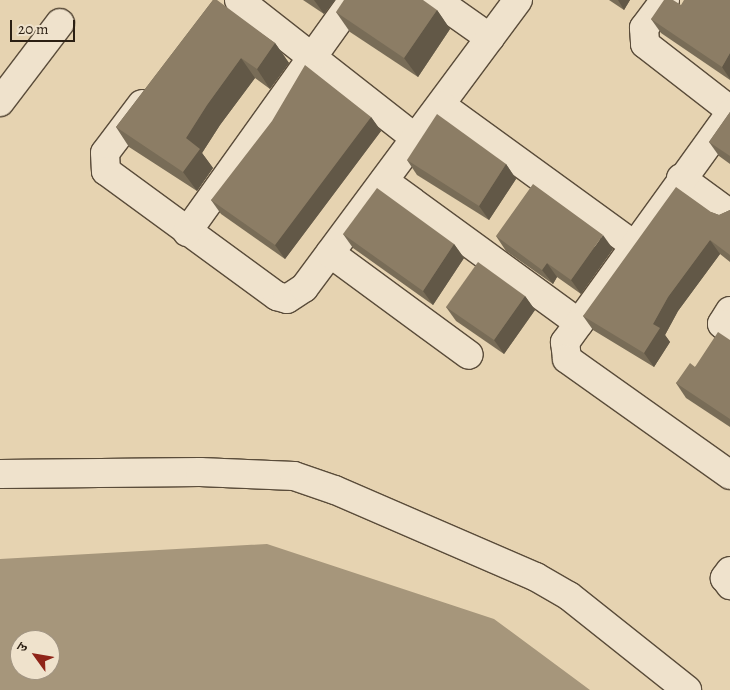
<!DOCTYPE html>
<meta charset="utf-8">
<style>
body{margin:0}
#map{position:relative;width:730px;height:690px;overflow:hidden;background:#e6d3b1;font-family:Alegreya,"Noto Serif Devanagari",serif}
div>[style]{position:absolute}
[style*='--x']{left:calc(var(--x)*1px);top:calc(var(--y)*1px);width:calc(var(--w)*1px);rotate:calc(var(--a)*1deg)}
.water>*{inset:0;background:#a6967b}
.roads{filter:drop-shadow(1px 0 #5a4c3a) drop-shadow(-1px 0 #5a4c3a) drop-shadow(0 1px #5a4c3a) drop-shadow(0 -1px #5a4c3a)}
.minor>*{height:28px;margin:-14px;padding:0 14px;transform-origin:14px;border-radius:14px;background:#efe2cc}
.wall>*{inset:0;background:#786c57}
.shaded-wall>*{inset:0;background:#625847}
.building>*{inset:0;background:#8c7d65}
span{translate:-50% -50%;white-space:nowrap;text-align:center;line-height:1.15;-webkit-text-stroke:4px #efe2cc;paint-order:stroke}
.north{position:absolute;left:10px;top:630px;width:50px;height:50px;box-sizing:border-box;background:#efe2cc;border:1px solid #a19482;border-radius:50%;rotate:302deg;font-size:14px;font-weight:700;line-height:20px;text-align:center;color:#2b1f13}
.north::after{content:'';display:block;margin:auto;width:18px;height:22px;background:#8f2418;clip-path:polygon(50% 0,100% 100%,50% 72%,0 100%)}
.scale{position:absolute;left:10px;top:20px;width:65px;height:22px;box-sizing:border-box;border:2px solid #2b1f13;border-top:0;padding-left:6px;font-size:15px;line-height:18px;white-space:nowrap;color:#2b1f13;-webkit-text-stroke:4px #efe2cc;paint-order:stroke}
</style>
<div id="map">
<div class="water">
<i style="clip-path:polygon(evenodd,267px 544px,494px 619px,590px 690px,0 690px,0 559px,267px 544px,20px 640px,50px 640px,50px 670px,20px 670px,20px 640px)"></i>
</div>
<div class="roads">
<div class="minor">
<i style="--x:239;--y:0;--w:225;--a:38.1"></i>
<i style="--x:436;--y:0;--w:66;--a:35.1"></i>
<i style="--x:665;--y:0;--w:35;--a:127"></i>
<i style="--x:644;--y:28;--w:16;--a:86"></i>
<i style="--x:645;--y:44;--w:108;--a:37.8"></i>
<i style="--x:0;--y:102;--w:99;--a:-52.8"></i>
<i style="--x:142;--y:104;--w:61;--a:127.1"></i>
<i style="--x:105;--y:153;--w:18;--a:87"></i>
<i style="--x:106;--y:171;--w:212;--a:36.2"></i>
<i style="--x:277;--y:296;--w:10;--a:17"></i>
<i style="--x:287;--y:299;--w:20;--a:-33"></i>
<i style="--x:304;--y:288;--w:359;--a:-53.4"></i>
<i style="--x:441;--y:105;--w:238;--a:36"></i>
<i style="--x:681;--y:178;--w:61;--a:36.3"></i>
<i style="--x:384;--y:181;--w:241;--a:36.1"></i>
<i style="--x:579;--y:323;--w:258;--a:-54.2"></i>
<i style="--x:187;--y:232;--w:285;--a:-54.4"></i>
<i style="--x:330;--y:253;--w:172;--a:36.3"></i>
<i style="--x:730;--y:311;--w:15;--a:122"></i>
<i style="--x:722;--y:324;--w:11;--a:41"></i>
<i style="--x:579;--y:323;--w:24;--a:126"></i>
<i style="--x:565;--y:342;--w:17;--a:83"></i>
<i style="--x:567;--y:359;--w:200;--a:35.4"></i>
<i style="--x:0;--y:474;--w:200;--a:-0.6"></i>
<i style="--x:200;--y:472;--w:94;--a:2.4"></i>
<i style="--x:294;--y:476;--w:43;--a:18.9"></i>
<i style="--x:335;--y:490;--w:219;--a:23.4"></i>
<i style="--x:536;--y:577;--w:38;--a:30"></i>
<i style="--x:569;--y:596;--w:151;--a:38.5"></i>
<i style="--x:730;--y:571;--w:9;--a:126"></i>
<i style="--x:725;--y:578;--w:9;--a:54"></i>
</div>
</div>
<div class="wall">
<i style="clip-path:polygon(213px 0,275px 43px,289px 63px,270px 89px,255px 78px,220px 125px,202px 153px,213px 168px,197px 191px,129px 147px,116px 127px)"></i>
<i style="clip-path:polygon(303px 0,335px 0,324px 14px)"></i>
<i style="clip-path:polygon(609px 0,630px 0,624px 10px)"></i>
<i style="clip-path:polygon(730px 0,730px 80px,661px 33px,651px 19px,681px 5px)"></i>
<i style="clip-path:polygon(437px 10px,450px 29px,418px 77px,350px 32px,336px 12px)"></i>
<i style="clip-path:polygon(730px 112px,730px 164px,719px 156px,709px 142px)"></i>
<i style="clip-path:polygon(371px 117px,381px 131px,285px 259px,221px 214px,211px 200px)"></i>
<i style="clip-path:polygon(407px 160px,506px 164px,516px 179px,489px 220px,417px 175px)"></i>
<i style="clip-path:polygon(730px 210px,730px 262px,720px 254px,678px 311px,665px 335px,670px 342px,654px 367px,593px 330px,583px 316px,711px 212px,719px 215px)"></i>
<i style="clip-path:polygon(343px 234px,454px 244px,464px 258px,433px 305px,353px 248px)"></i>
<i style="clip-path:polygon(496px 236px,613px 249px,581px 294px,557px 277px,553px 284px,506px 251px)"></i>
<i style="clip-path:polygon(525px 296px,535px 310px,504px 354px,456px 321px,446px 307px)"></i>
<i style="clip-path:polygon(730px 340px,730px 427px,686px 398px,676px 383px,695px 367px)"></i>
</div>
<div class="shaded-wall">
<i style="clip-path:polygon(314px 0,335px 0,324px 14px)"></i>
<i style="clip-path:polygon(618px 0,630px 0,624px 10px)"></i>
<i style="clip-path:polygon(437px 10px,450px 29px,418px 77px,404px 58px)"></i>
<i style="clip-path:polygon(275px 43px,289px 63px,270px 89px,257px 69px)"></i>
<i style="clip-path:polygon(730px 53px,730px 79px,722px 67px)"></i>
<i style="clip-path:polygon(241px 58px,255px 78px,220px 125px,202px 153px,213px 168px,197px 191px,183px 172px,186px 138px,207px 105px)"></i>
<i style="clip-path:polygon(371px 117px,381px 131px,285px 259px,275px 245px)"></i>
<i style="clip-path:polygon(506px 164px,516px 179px,489px 220px,479px 206px)"></i>
<i style="clip-path:polygon(603px 235px,613px 249px,581px 294px,571px 280px)"></i>
<i style="clip-path:polygon(710px 240px,720px 254px,678px 311px,665px 335px,670px 342px,654px 367px,644px 353px,653px 324px,668px 297px)"></i>
<i style="clip-path:polygon(454px 244px,464px 258px,433px 305px,423px 291px)"></i>
<i style="clip-path:polygon(547px 263px,557px 277px,553px 284px,542px 270px)"></i>
<i style="clip-path:polygon(525px 296px,535px 310px,504px 354px,494px 340px)"></i>
</div>
<div class="building">
<i style="clip-path:polygon(213px 0,217px 0,275px 43px,257px 69px,241px 58px,207px 105px,186px 138px,200px 149px,183px 172px,116px 127px)"></i>
<i style="clip-path:polygon(344px 0,423px 0,437px 10px,404px 58px,336px 12px)"></i>
<i style="clip-path:polygon(664px 0,673px 0,681px 5px,684px 0,730px 0,730px 53px,722px 67px,651px 19px)"></i>
<i style="clip-path:polygon(305px 65px,371px 117px,275px 245px,211px 200px,272px 121px)"></i>
<i style="clip-path:polygon(730px 112px,730px 156px,709px 142px)"></i>
<i style="clip-path:polygon(437px 114px,506px 164px,479px 206px,407px 160px)"></i>
<i style="clip-path:polygon(533px 184px,603px 235px,571px 280px,547px 263px,542px 270px,496px 236px)"></i>
<i style="clip-path:polygon(676px 187px,711px 212px,719px 215px,730px 210px,730px 255px,710px 240px,668px 297px,653px 324px,660px 328px,644px 353px,583px 316px)"></i>
<i style="clip-path:polygon(377px 188px,454px 244px,423px 291px,343px 234px)"></i>
<i style="clip-path:polygon(478px 262px,525px 296px,494px 340px,446px 307px)"></i>
<i style="clip-path:polygon(718px 332px,730px 340px,730px 419px,676px 383px,690px 363px,695px 367px)"></i>
</div>
<div class="north">उ</div>
<div class="scale">20 m</div>
</div>
